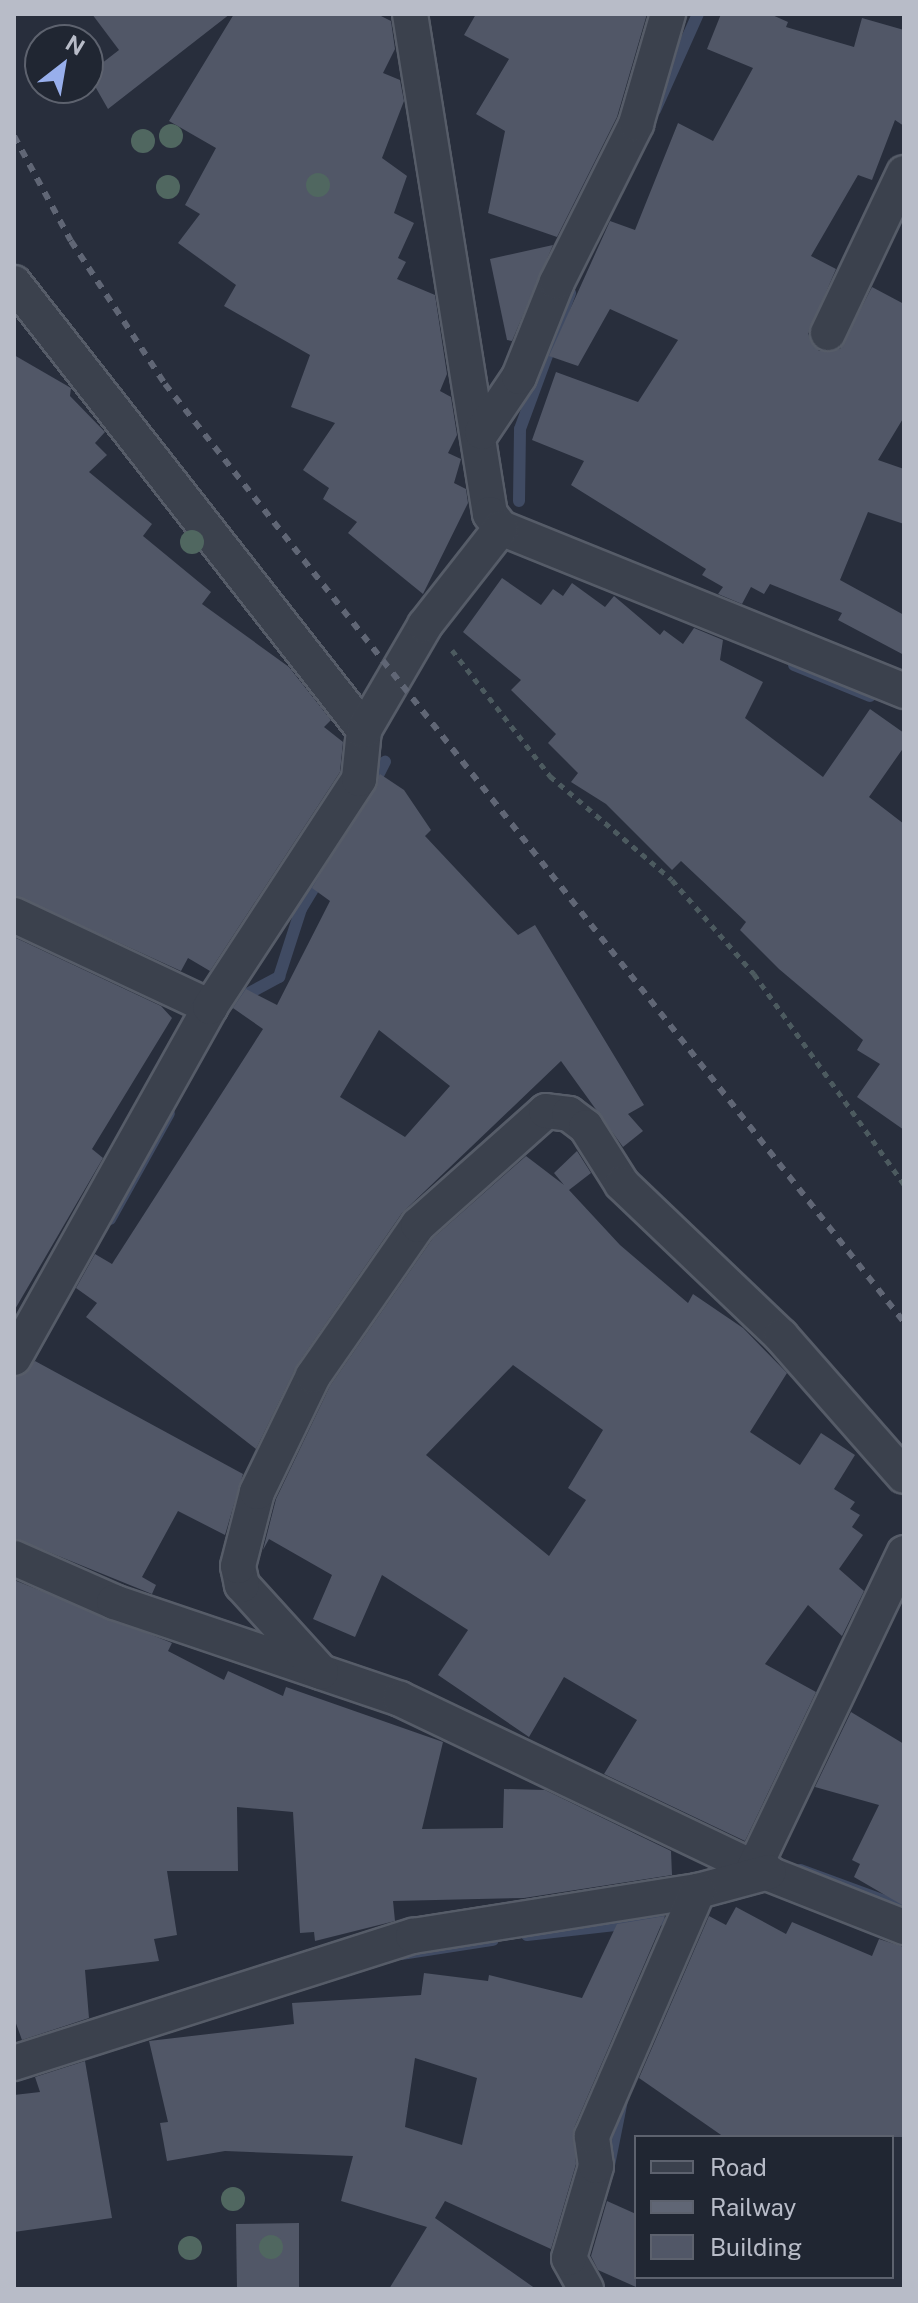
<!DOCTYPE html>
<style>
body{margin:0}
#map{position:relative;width:918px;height:2303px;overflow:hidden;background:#282e3c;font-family:"Public Sans",sans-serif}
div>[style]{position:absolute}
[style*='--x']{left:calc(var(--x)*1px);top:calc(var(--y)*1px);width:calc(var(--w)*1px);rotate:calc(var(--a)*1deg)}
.stream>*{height:12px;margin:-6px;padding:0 6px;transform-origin:6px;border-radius:6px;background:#404b63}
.building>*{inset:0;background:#515767}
.path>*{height:5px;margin-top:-2.5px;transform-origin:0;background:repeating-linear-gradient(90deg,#4c5a5f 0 6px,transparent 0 12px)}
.roads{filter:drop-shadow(2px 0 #565c68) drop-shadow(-2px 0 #565c68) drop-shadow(0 2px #565c68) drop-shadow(0 -2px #565c68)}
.street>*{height:34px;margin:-17px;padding:0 17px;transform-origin:17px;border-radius:17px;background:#3b414d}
.rail>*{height:6px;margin-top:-3px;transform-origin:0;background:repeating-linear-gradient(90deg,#606675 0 8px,transparent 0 16px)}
.trees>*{width:24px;height:24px;margin:-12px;border-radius:50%;background:#506760}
span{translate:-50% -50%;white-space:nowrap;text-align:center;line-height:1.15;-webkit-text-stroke:6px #202632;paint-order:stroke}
.frame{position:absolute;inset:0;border:16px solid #b8bcc8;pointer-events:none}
.legend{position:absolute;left:634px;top:2135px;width:260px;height:144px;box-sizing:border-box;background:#202632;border:2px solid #5d626e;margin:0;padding:10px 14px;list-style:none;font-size:24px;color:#b8bcc8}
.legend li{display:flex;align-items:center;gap:16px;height:40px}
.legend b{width:40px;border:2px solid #5d626e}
.north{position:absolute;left:24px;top:24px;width:80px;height:80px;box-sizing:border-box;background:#202632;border:2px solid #5d626e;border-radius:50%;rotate:31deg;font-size:22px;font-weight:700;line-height:32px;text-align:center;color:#b8bcc8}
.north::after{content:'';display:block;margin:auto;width:28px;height:36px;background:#98afec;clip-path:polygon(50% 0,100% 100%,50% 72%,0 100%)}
</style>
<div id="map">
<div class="stream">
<i style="--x:655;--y:110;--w:105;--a:-65.9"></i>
<i style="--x:519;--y:501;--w:72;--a:-89.2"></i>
<i style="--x:520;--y:429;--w:145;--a:-69.8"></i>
<i style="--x:794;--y:665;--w:82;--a:22.2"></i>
<i style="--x:370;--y:791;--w:33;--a:-63"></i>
<i style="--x:223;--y:1007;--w:64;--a:-28.2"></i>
<i style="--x:279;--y:977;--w:71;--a:-72.1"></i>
<i style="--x:301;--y:909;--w:39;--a:-59"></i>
<i style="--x:110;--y:1219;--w:121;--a:-60.9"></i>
<i style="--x:800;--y:1870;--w:111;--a:20.1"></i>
<i style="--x:527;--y:1935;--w:133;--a:-6.5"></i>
<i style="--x:401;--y:1954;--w:93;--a:-8.7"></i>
<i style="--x:607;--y:2175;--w:76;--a:-78.7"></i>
</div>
<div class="building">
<i style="clip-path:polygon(92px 14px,230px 14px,108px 109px,88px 74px,119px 50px)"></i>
<i style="clip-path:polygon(234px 14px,377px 14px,391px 21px,395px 49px,383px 73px,400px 80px,404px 101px,382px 158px,407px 176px,394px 213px,414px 223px,398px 258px,406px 262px,397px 279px,435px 295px,447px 374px,440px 391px,451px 397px,457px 435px,448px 453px,461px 459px,454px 483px,466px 489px,468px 503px,423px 594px,348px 533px,357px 522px,323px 499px,329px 488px,303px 470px,335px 423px,291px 407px,310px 355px,224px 306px,236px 285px,178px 243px,200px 214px,185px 205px,216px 148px,169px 121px)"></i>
<i style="clip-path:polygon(476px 14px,647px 14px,617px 117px,557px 237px,488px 213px,505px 131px,476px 114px,509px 59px,464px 35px)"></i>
<i style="clip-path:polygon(721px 14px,770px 14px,788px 22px,786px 27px,854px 47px,862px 18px,904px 30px,904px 126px,895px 120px,872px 180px,858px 175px,811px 256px,836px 269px,808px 334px,819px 351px,840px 349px,872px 287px,904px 304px,904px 417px,878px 460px,904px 469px,904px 524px,868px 512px,840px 580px,904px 615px,904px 655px,838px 620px,842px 613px,770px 584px,764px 594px,751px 587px,742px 604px,718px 594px,723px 587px,702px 575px,706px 569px,571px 485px,584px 461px,532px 440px,556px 372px,638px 402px,678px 340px,610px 309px,578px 366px,549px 356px,610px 221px,635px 230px,678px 123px,713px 141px,753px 68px,707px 49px)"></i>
<i style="clip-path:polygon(553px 245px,512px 341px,507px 340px,490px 259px)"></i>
<i style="clip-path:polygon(14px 355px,71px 388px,70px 396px,105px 432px,95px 443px,107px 455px,89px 472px,152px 524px,143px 536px,211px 592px,202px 604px,289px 667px,331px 720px,324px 727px,343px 742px,340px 772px,210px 971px,188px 958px,181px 971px,14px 895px)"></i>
<i style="clip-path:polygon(502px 578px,541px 605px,553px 589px,563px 596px,572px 583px,605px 607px,614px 596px,660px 635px,664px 630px,683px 644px,694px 628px,723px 640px,720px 660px,763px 682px,745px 718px,823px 777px,870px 709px,904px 733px,904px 747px,869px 797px,904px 824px,904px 1130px,857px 1097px,880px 1064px,857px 1050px,863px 1040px,779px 969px,740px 930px,746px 922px,681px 861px,672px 870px,606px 804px,571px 782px,578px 773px,548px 743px,556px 734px,511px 690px,521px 680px,463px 632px)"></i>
<i style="clip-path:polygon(evenodd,380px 774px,404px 790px,431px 830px,425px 836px,518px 935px,535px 925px,644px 1105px,628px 1114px,643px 1131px,623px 1147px,561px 1061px,402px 1213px,297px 1365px,256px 1449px,86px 1317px,97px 1303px,76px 1288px,95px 1254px,112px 1264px,263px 1029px,233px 1008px,246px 989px,277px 1005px,330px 901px,312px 888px,380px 774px,379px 1030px,450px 1086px,405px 1137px,340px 1097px,379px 1030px)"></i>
<i style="clip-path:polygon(14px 937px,161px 1006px,172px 1018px,92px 1149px,103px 1158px,14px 1311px)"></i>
<i style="clip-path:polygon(evenodd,577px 1151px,591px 1173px,569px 1190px,620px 1245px,688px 1303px,693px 1294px,743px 1328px,787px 1373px,750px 1432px,800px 1465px,821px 1433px,855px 1455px,834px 1489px,855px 1502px,850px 1509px,860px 1515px,852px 1527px,863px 1535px,839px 1569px,864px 1591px,842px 1636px,808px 1605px,765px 1664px,816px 1692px,745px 1841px,604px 1774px,637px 1720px,564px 1677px,529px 1737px,438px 1675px,468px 1630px,382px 1575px,355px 1637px,313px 1619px,332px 1575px,269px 1539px,263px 1550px,276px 1499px,330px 1386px,433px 1238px,526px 1156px,564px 1185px,554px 1173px,577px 1151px,513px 1365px,603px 1430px,568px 1488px,586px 1500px,549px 1556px,426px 1455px,513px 1365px)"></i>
<i style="clip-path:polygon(35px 1361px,243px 1474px,225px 1535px,178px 1511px,142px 1577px,156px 1585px,152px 1594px,14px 1538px,14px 1378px)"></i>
<i style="clip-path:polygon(14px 1580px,172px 1643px,168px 1651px,224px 1680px,228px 1671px,283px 1696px,286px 1687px,443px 1742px,422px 1829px,503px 1828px,504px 1789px,545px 1790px,671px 1851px,672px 1875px,524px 1898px,393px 1901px,395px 1921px,315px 1941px,314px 1932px,300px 1933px,293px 1812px,237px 1807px,238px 1871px,167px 1871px,177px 1935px,154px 1939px,159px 1961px,85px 1970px,89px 2018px,22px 2040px,14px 2018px)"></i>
<i style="clip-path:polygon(851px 1712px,904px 1744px,904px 1906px,854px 1877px,860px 1864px,852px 1860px,879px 1805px,815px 1787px)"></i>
<i style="clip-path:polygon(736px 1907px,786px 1934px,792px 1922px,872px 1956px,879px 1939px,904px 1947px,904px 2137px,724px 2137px,639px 2078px,709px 1916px,726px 1925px)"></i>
<i style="clip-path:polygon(evenodd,665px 1916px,574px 2128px,576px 2164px,551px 2249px,445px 2201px,435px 2218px,536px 2289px,389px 2289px,427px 2227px,341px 2201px,353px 2156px,225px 2151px,167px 2161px,160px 2123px,168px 2122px,149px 2041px,294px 2024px,292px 2003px,421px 1995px,424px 1973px,488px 1981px,489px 1975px,582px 1998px,617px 1924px,665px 1916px,415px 2058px,477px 2078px,462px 2145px,405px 2127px,415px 2058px)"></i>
<i style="clip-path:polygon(85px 2061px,112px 2218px,14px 2232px,14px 2095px,40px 2092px,35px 2077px)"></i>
<i style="clip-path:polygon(607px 2201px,636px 2214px,636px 2287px,598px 2270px,591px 2256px)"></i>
<i style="clip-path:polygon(299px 2223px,299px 2289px,237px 2289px,236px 2224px)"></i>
</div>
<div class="path">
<i style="--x:452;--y:650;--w:160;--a:52.1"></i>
<i style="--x:550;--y:776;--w:160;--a:40.4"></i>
<i style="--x:672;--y:880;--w:125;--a:48.9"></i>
<i style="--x:754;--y:974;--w:258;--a:54.5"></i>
</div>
<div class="roads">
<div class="street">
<i style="--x:410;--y:14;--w:506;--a:80.91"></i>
<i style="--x:490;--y:514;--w:18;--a:52"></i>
<i style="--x:501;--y:528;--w:435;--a:22"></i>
<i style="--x:14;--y:283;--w:568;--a:51.94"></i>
<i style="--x:828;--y:333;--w:177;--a:-64.6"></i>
<i style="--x:482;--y:432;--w:66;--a:-56.1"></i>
<i style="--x:519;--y:377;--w:102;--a:-68.2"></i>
<i style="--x:557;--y:282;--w:177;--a:-63.4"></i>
<i style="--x:636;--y:124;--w:115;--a:-73.8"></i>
<i style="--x:14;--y:915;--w:217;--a:25.1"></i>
<i style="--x:14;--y:1358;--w:402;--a:-60.8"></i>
<i style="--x:210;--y:1007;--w:272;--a:-56.8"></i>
<i style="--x:359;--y:779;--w:49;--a:-84.2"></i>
<i style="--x:364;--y:730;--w:121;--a:-59.8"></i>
<i style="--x:425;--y:625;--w:123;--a:-51.9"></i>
<i style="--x:14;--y:1558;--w:109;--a:23.7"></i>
<i style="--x:114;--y:1602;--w:302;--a:18.7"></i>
<i style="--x:400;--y:1699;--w:392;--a:25.5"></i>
<i style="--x:754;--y:1868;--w:161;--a:21.5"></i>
<i style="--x:321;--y:1672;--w:118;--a:-132.2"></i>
<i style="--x:242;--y:1585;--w:19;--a:-102"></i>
<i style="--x:238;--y:1566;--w:76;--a:-75.6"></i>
<i style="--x:257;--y:1492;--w:129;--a:-64.2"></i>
<i style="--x:313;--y:1376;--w:184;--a:-55.2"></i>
<i style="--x:418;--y:1225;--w:171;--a:-41.7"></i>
<i style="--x:546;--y:1111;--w:23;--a:7"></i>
<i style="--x:569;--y:1114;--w:21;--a:37"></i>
<i style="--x:586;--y:1127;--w:67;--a:57.7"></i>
<i style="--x:622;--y:1184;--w:220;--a:43.7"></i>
<i style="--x:781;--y:1336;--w:186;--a:48.7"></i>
<i style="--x:754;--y:1868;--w:349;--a:-64.5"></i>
<i style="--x:14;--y:2063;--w:419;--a:-17.7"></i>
<i style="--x:413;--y:1936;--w:289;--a:-9"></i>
<i style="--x:698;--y:1891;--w:73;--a:-15"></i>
<i style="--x:586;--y:2289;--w:35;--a:-119"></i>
<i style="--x:569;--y:2258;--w:96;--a:-73.6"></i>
<i style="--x:596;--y:2166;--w:30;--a:-98"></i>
<i style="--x:592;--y:2136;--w:267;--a:-66.6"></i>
</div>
</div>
<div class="rail">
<i style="--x:14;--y:136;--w:119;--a:61.5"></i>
<i style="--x:71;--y:241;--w:171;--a:56.7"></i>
<i style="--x:165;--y:384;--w:1194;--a:51.77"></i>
</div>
<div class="trees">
<i style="left:171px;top:136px"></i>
<i style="left:143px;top:141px"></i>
<i style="left:318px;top:185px"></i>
<i style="left:168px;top:187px"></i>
<i style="left:192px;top:542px"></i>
<i style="left:233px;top:2199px"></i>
<i style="left:271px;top:2247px"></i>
<i style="left:190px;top:2248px"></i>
</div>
<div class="frame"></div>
<ul class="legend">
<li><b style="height:10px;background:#3b414d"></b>Road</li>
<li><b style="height:10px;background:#606675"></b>Railway</li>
<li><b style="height:22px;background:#515767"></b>Building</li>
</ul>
<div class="north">N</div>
</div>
